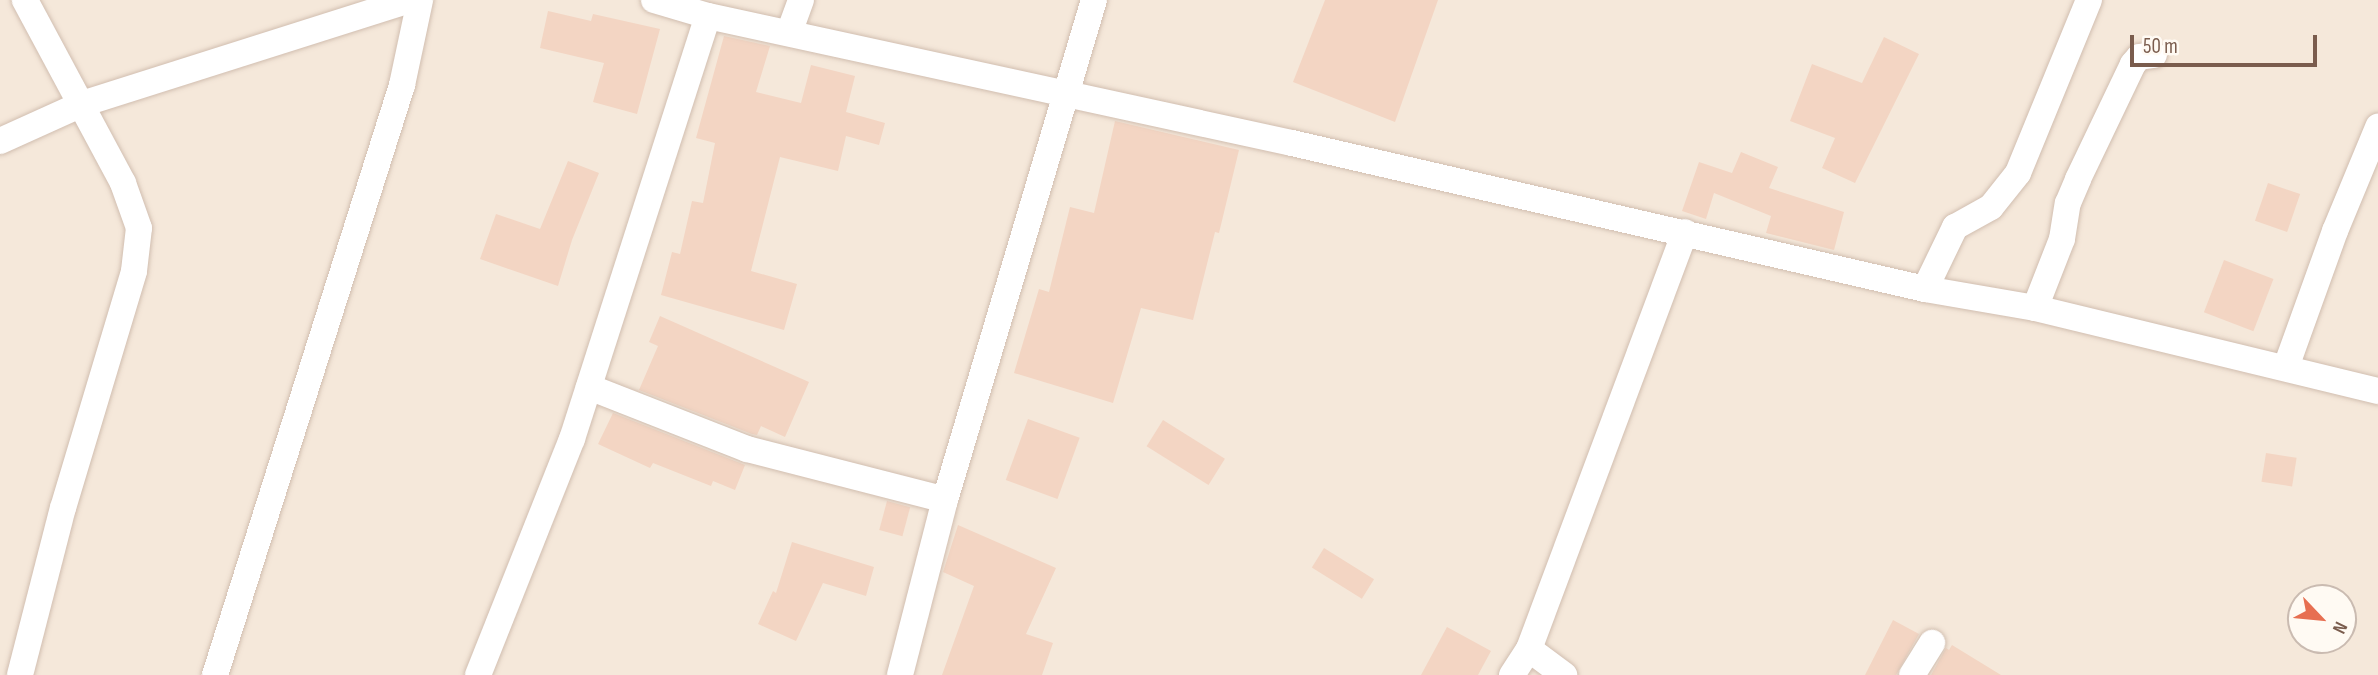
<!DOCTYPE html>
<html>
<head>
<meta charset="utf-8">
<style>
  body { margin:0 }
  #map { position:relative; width:2378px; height:675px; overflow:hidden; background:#fdf6ec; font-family:"Sofia Sans Condensed",sans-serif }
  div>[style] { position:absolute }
  .residential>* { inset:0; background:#f5e8da }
  .building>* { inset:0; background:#f3d5c3; transform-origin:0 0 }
  .roads { filter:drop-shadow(0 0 2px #d1beb0) drop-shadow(0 0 2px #d1beb0) }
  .minor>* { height:26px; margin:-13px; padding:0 13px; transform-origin:13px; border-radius:13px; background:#fff }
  span { translate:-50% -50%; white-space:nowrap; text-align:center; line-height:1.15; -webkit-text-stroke:5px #fffaf3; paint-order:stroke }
  .north { position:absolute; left:2287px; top:584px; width:70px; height:70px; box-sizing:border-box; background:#fffaf3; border:2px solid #cabbb1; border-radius:50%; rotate:116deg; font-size:19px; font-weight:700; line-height:28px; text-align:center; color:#7a5c4d }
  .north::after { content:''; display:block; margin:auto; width:24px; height:32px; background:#e76f51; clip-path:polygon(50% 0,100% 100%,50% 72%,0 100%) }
  .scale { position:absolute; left:2130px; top:35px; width:187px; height:32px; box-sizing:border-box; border:4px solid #7a5c4d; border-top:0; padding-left:9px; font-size:21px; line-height:24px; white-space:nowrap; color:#7a5c4d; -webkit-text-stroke:5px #fffaf3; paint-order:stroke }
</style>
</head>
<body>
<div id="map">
  <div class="residential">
    <div style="clip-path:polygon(evenodd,0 0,2378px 0,2378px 675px,0 675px,0 0,2301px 598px,2343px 598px,2343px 640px,2301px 640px,2301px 598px)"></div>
  </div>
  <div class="building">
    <div style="clip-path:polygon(1325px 0,1438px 0,1395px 122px,1293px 82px)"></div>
    <div style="clip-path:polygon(548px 11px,591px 21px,593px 14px,660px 29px,637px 114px,593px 102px,604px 63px,540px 48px)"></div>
    <div style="clip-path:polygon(724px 36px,770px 46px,756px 92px,801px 103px,811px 65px,855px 76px,846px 112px,885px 123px,879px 145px,846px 136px,838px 171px,780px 157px,751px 271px,797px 284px,784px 330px,661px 295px,672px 252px,680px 254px,692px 201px,703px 203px,715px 143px,696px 138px)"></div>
    <div style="clip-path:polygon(1884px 37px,1919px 54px,1855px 183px,1822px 168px,1835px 138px,1790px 121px,1812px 64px,1862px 83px)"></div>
    <div style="clip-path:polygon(1115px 121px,1239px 150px,1219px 233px,1215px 232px,1193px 320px,1141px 308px,1113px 403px,1014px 373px,1039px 289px,1049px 292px,1070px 207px,1094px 213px)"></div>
    <div style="clip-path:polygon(1741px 152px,1778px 167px,1769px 188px,1844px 212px,1834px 250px,1766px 233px,1771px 216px,1714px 193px,1706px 219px,1682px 211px,1699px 162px,1732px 173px)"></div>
    <div style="clip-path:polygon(568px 161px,599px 173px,572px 240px,558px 286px,480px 259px,496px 214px,540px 229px)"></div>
    <div style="left:2268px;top:183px;width:34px;height:40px;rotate:19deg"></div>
    <div style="left:2224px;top:260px;width:53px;height:56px;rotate:21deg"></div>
    <div style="clip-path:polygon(660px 316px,809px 382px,785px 437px,761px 426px,757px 435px,752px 434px,639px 390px,658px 346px,649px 342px)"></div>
    <div style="clip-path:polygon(613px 413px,745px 465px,735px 490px,713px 481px,711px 486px,653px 463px,650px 468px,598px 444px)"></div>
    <div style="left:1028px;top:419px;width:55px;height:65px;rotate:20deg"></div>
    <div style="left:1163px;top:420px;width:73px;height:31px;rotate:32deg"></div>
    <div style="left:2266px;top:453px;width:31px;height:29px;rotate:9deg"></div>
    <div style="left:887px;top:501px;width:24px;height:30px;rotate:15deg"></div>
    <div style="clip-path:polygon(958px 525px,1056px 568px,1026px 634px,1053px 643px,1042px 675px,942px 675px,974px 586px,943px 572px)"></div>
    <div style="clip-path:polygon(792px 542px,874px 567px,866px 596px,823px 583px,796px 641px,758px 624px,773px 591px,776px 593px)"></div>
    <div style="left:1324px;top:548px;width:59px;height:23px;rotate:32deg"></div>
    <div style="clip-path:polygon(1893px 620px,1919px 634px,1896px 675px,1865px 675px)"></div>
    <div style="clip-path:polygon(1447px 627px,1491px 651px,1478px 675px,1421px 675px)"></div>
    <div style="clip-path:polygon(1952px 645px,2001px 675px,1931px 675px,1946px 648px,1949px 650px)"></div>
  </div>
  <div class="roads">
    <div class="minor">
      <div style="left:654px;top:0;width:56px;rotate:16.5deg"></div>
      <div style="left:708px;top:16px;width:598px;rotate:12.27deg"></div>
      <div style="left:1292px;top:143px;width:650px;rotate:12.99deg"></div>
      <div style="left:1925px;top:289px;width:112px;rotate:9.8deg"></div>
      <div style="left:2035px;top:308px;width:353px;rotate:13.6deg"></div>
      <div style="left:789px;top:33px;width:35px;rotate:-70deg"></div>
      <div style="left:0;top:141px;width:90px;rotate:-24.3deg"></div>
      <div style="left:82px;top:104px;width:343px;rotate:-17.6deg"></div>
      <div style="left:1925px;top:289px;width:69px;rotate:-64.2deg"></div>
      <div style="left:1955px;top:227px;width:41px;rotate:-29.1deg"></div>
      <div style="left:1991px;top:207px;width:43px;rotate:-51.5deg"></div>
      <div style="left:2018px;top:173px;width:187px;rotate:-67.7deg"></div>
      <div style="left:2035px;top:308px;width:74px;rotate:-68.6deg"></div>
      <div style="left:2062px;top:239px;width:36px;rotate:-81deg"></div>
      <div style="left:2068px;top:203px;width:26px;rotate:-67deg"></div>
      <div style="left:2078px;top:179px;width:127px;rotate:-64.4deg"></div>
      <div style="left:2133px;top:64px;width:9px;rotate:-49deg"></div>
      <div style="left:2139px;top:57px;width:15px;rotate:-8deg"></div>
      <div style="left:2286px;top:367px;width:145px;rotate:-70.2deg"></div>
      <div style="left:2335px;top:231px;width:113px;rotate:-67.5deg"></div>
      <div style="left:589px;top:387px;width:170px;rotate:21.4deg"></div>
      <div style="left:747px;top:449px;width:204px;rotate:14.4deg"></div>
      <div style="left:1529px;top:649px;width:445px;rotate:-69.5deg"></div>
      <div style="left:20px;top:675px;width:172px;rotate:-75.6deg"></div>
      <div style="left:63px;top:508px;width:247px;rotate:-73.3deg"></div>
      <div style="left:134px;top:271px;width:43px;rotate:-83.4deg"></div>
      <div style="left:139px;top:228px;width:48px;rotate:-109.6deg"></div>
      <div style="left:123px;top:183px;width:208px;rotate:-118.2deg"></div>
      <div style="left:215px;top:675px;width:619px;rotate:-72.41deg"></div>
      <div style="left:402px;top:85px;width:87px;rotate:-78deg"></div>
      <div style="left:478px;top:675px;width:254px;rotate:-68.3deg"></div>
      <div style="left:572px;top:439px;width:444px;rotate:-72.2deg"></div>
      <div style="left:900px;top:675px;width:181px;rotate:-75.6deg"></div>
      <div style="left:945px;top:500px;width:522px;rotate:-73.41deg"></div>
      <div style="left:1512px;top:675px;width:31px;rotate:-57deg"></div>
      <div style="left:1529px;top:649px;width:44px;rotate:36.6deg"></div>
      <div style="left:1912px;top:675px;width:38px;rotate:-58deg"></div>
    </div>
  </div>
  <div class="north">N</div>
  <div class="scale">50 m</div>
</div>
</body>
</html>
